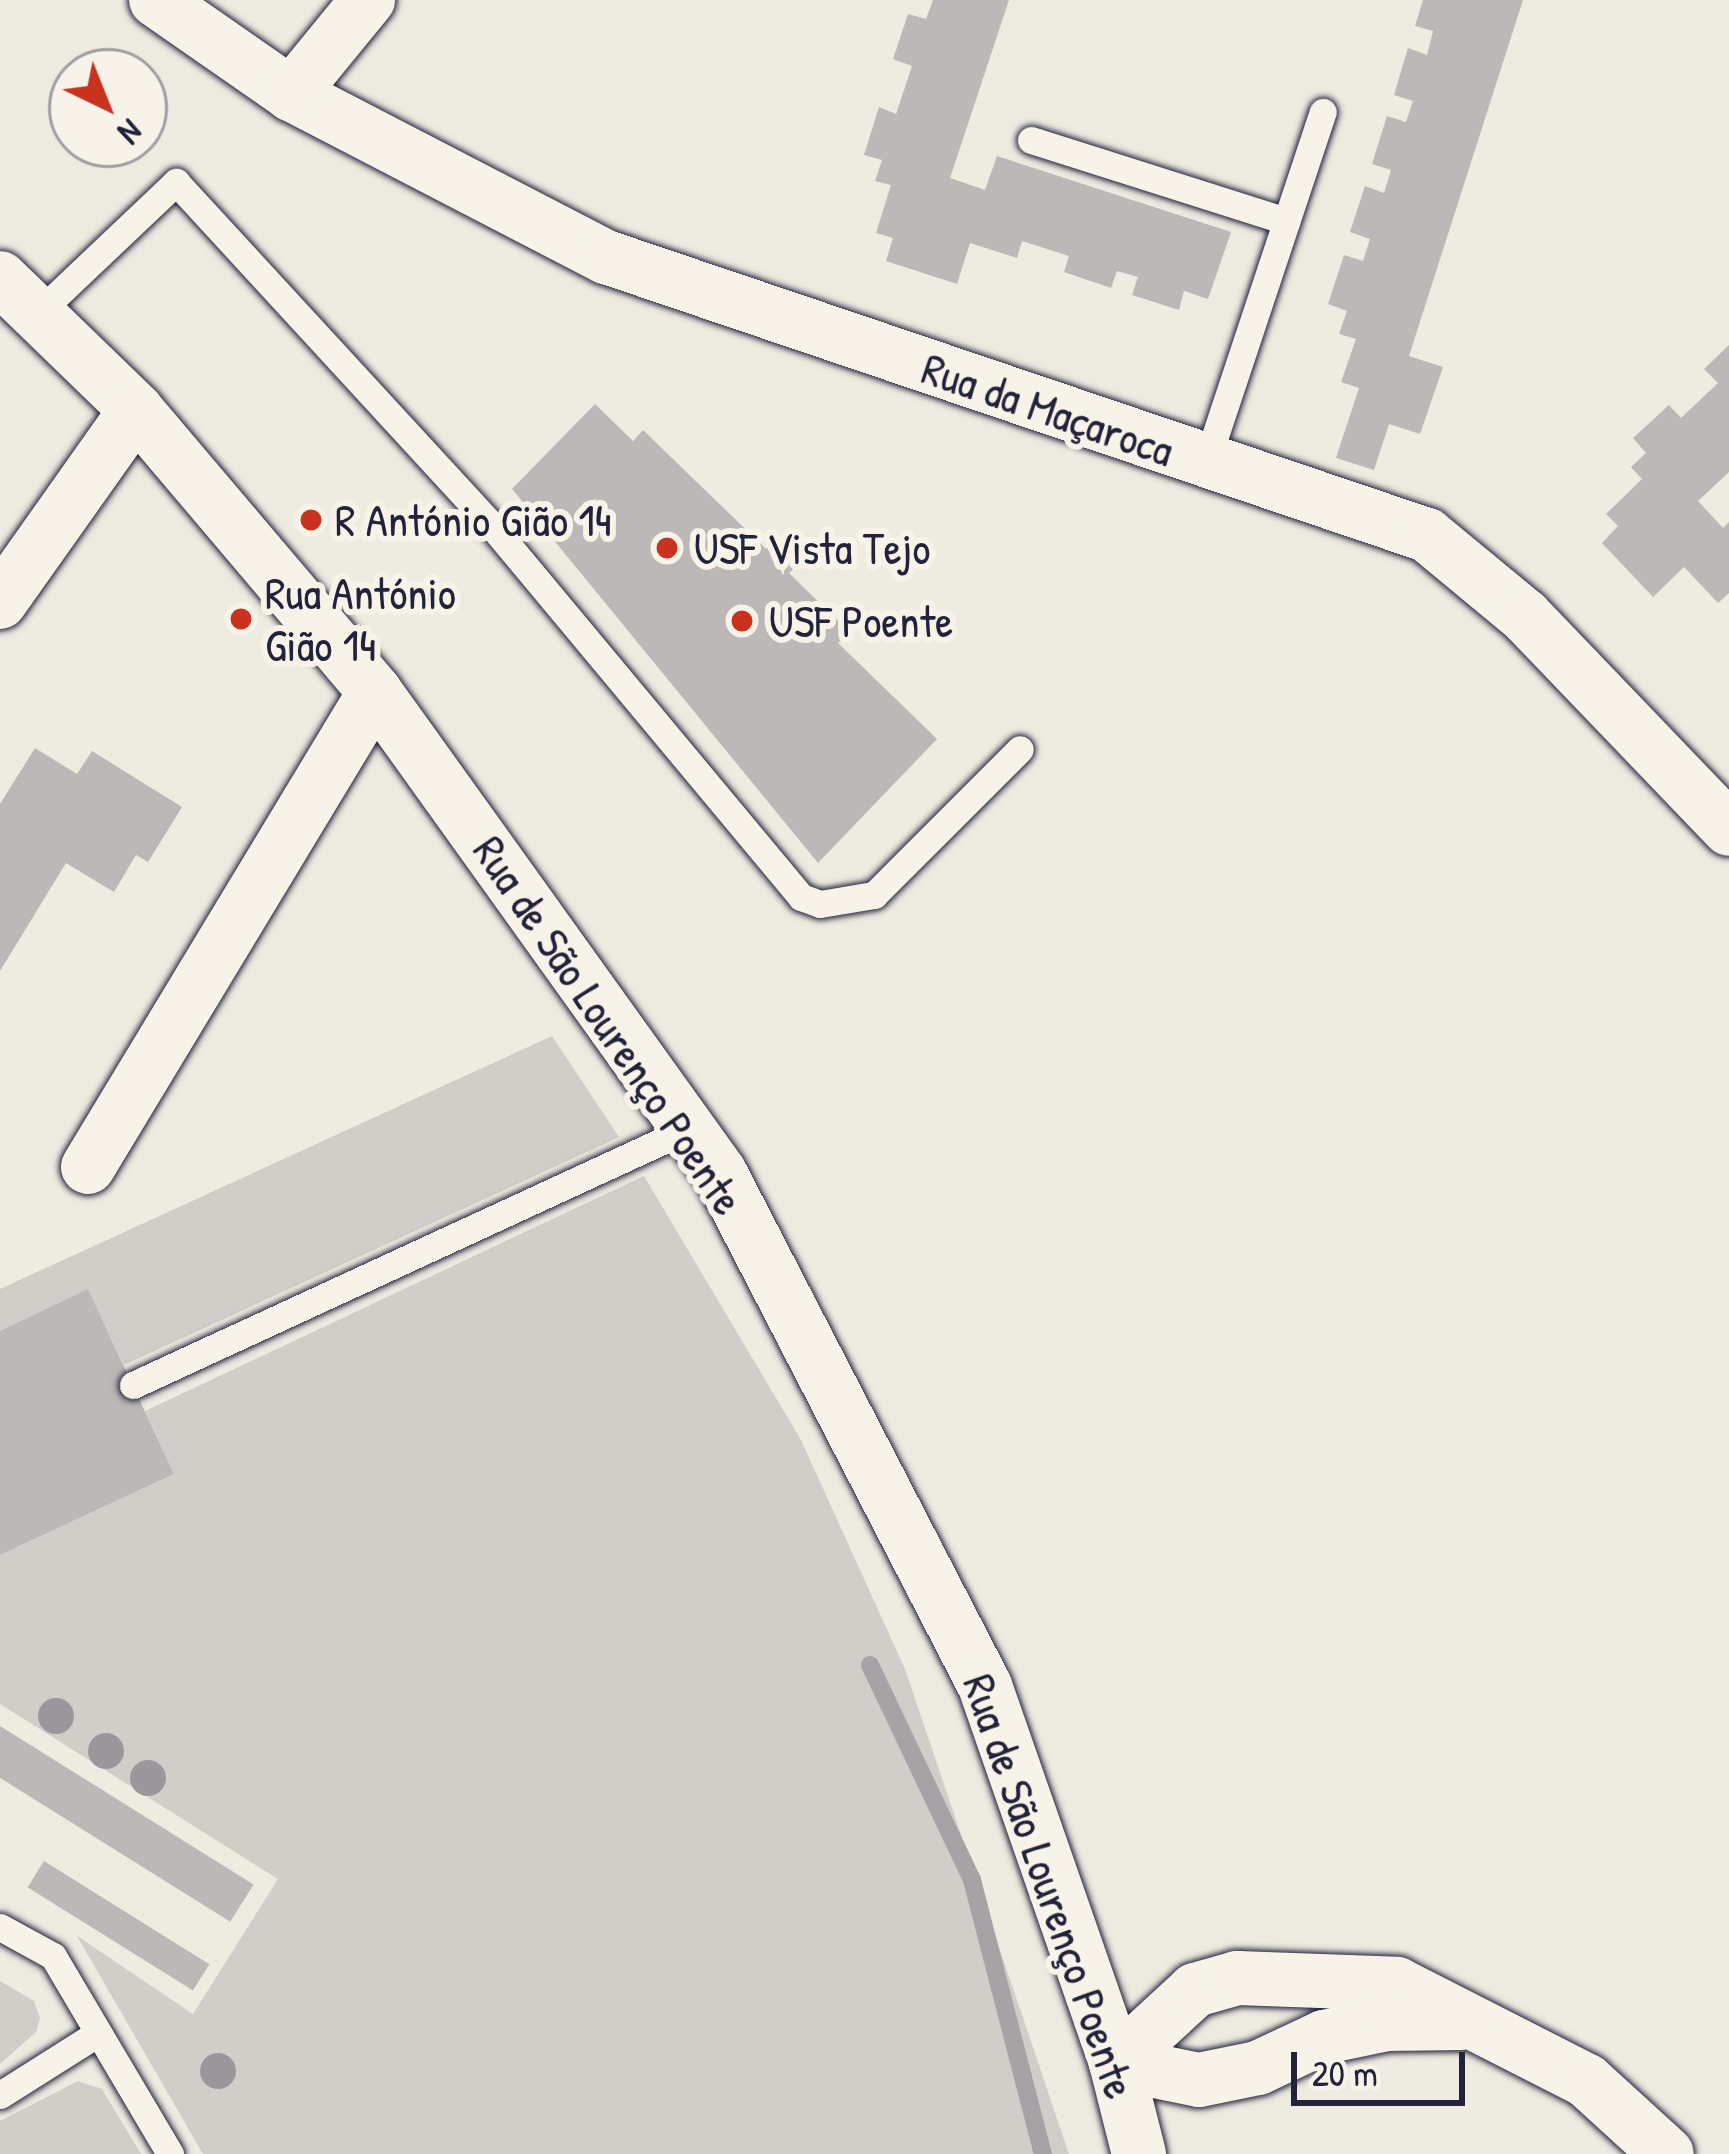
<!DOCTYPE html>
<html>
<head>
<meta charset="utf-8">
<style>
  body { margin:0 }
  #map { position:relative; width:1729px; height:2154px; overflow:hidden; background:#eeebe1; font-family:"Patrick Hand",sans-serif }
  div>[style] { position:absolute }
  .green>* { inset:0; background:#d1cdc9 }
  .stream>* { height:18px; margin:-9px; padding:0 9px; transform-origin:9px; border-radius:9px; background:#a6a3a6 }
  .building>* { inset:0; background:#bbb8b7; transform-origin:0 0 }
  .roads { filter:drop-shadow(0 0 3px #22223b) drop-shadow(0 0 3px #22223b) }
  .service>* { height:27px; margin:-13.5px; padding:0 13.5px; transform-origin:13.5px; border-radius:13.5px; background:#f7f3e8 }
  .minor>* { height:54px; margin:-27px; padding:0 27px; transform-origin:27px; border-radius:27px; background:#f7f3e8 }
  .trees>* { width:36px; height:36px; margin:-18px; border-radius:50%; background:#9b989d }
  .dots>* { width:33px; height:33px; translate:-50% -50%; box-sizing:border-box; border:6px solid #f7f3e8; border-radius:50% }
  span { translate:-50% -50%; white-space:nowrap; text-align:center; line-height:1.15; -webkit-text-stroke:12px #f7f3e8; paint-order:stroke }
  .street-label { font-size:45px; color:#22223b }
  .poi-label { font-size:45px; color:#22223b }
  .left { translate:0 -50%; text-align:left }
  .north { position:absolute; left:48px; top:48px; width:120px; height:120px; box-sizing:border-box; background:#f7f3e8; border:3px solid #a29fa3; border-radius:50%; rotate:137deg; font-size:33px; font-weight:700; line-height:48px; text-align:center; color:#22223b }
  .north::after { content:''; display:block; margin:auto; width:42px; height:54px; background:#c8321e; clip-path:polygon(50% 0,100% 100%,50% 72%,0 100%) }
  .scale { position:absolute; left:1291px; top:2052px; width:174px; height:54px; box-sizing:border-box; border:6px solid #22223b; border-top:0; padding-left:15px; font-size:36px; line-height:42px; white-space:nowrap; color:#22223b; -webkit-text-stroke:9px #f7f3e8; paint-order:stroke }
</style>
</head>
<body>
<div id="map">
  <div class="green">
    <div style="clip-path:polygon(552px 1036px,619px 1137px,124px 1365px,88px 1290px,0 1331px,0 1289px)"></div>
    <div style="clip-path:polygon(644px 1176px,801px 1440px,905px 1669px,1069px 2154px,203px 2154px,77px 1936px,193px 2014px,278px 1879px,0 1704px,0 1555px,174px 1474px,145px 1411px)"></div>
    <div style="clip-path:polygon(0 1981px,34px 2001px,40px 2018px,36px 2032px,0 2064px)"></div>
    <div style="clip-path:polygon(78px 2081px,102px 2089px,141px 2154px,0 2154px,0 2121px)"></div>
  </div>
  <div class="stream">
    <div style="left:870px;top:1665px;width:238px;rotate:64.6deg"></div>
    <div style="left:972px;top:1880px;width:283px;rotate:75.5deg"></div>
  </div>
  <div class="building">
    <div style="clip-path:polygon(933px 0,1009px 0,950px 178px,985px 190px,997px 156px,1231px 232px,1208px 299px,1184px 291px,1179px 310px,1132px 295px,1138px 277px,1117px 271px,1111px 288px,1064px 272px,1069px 256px,1022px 241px,1017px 258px,970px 243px,957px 284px,886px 261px,893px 238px,876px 233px,891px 185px,875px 181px,882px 160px,864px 155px,879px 107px,896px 114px,912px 66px,893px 59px,908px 14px,926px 19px)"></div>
    <div style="clip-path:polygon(1423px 0,1523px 0,1409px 356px,1443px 367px,1420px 434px,1389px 424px,1374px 470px,1336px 458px,1359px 388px,1341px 382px,1356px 339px,1339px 334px,1347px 311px,1328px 304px,1344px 255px,1363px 261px,1370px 239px,1350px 232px,1365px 186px,1384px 193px,1391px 170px,1372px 164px,1387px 116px,1406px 122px,1413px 101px,1394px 95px,1408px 48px,1427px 55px,1433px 31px,1415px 26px)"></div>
    <div style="clip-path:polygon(1729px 345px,1729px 472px,1698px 501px,1723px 528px,1729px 522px,1729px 593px,1718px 603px,1684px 567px,1653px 597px,1602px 543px,1618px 526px,1606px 514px,1642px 479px,1631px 467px,1646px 453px,1633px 438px,1669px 405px,1681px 418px,1718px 383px,1704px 369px)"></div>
    <div style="clip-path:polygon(595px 404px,633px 441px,643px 430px,766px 549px,775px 539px,800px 563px,789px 573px,849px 632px,838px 643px,937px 739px,818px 863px,512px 489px)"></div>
    <div style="clip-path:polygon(35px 748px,77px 774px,92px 751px,182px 807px,148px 862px,136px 855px,114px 892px,66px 863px,0 971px,0 804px)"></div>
    <div style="clip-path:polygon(88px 1289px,174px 1474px,0 1555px,0 1331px)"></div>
    <div style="left:0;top:1726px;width:299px;height:44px;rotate:32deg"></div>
    <div style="left:44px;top:1861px;width:195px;height:31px;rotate:32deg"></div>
  </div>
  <div class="roads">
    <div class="service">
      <div style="left:1031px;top:140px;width:268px;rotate:17.6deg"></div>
      <div style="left:37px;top:314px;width:192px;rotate:-43.5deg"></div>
      <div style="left:176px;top:182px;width:467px;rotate:47.4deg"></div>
      <div style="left:492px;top:526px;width:483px;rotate:50.2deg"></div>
      <div style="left:801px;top:897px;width:20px;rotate:20deg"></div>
      <div style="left:820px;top:904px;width:55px;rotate:-9.5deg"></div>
      <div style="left:874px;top:895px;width:206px;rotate:-45deg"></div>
      <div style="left:1206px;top:463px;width:370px;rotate:-71.6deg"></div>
      <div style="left:133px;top:1385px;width:611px;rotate:-24.76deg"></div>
      <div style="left:0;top:1927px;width:60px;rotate:28.7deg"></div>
      <div style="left:53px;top:1956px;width:230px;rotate:59.4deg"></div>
      <div style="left:0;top:2095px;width:116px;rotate:-32.3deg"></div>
    </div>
    <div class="minor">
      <div style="left:156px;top:0;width:165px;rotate:34.8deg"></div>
      <div style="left:291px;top:94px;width:355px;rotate:27.4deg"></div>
      <div style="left:606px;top:257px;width:867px;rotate:18.71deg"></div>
      <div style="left:1427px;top:535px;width:127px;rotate:39.6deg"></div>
      <div style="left:1525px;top:616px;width:295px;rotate:46.2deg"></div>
      <div style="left:291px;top:94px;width:122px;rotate:-50.7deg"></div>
      <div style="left:0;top:278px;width:190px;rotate:44.1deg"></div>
      <div style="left:136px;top:410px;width:370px;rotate:49.7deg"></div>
      <div style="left:375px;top:692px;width:592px;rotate:54.35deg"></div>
      <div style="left:720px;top:1173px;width:577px;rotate:62.68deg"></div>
      <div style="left:985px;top:1686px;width:399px;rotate:70.8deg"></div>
      <div style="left:1116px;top:2063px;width:94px;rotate:75.8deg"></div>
      <div style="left:0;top:602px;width:235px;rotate:-54.7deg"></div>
      <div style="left:88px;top:1167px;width:555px;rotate:-58.86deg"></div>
      <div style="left:1116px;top:2063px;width:108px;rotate:-42.7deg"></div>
      <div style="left:1195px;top:1990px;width:44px;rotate:-15.9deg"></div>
      <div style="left:1237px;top:1978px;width:160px;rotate:2.1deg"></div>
      <div style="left:1397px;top:1984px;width:213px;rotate:27deg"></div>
      <div style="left:1587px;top:2081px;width:108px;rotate:42.4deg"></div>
      <div style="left:1116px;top:2063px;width:85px;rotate:11.6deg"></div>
      <div style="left:1199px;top:2080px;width:60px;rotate:-11.5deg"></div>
      <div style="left:1258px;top:2068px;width:73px;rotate:-25.2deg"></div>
      <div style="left:1324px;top:2037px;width:64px;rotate:-11.7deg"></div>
      <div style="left:1387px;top:2024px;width:75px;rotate:-0.8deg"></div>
    </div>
  </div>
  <div class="trees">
    <div style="left:56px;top:1716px"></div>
    <div style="left:106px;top:1751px"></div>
    <div style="left:148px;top:1778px"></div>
    <div style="left:218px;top:2071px"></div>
  </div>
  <div class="dots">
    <div style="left:311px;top:520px;background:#c8321e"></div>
    <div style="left:667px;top:548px;background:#c8321e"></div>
    <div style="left:241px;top:619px;background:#c8321e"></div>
    <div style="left:742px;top:621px;background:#c8321e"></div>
  </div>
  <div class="street-label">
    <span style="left:1048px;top:409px;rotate:19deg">Rua da Maçaroca</span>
    <span style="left:609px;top:1025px;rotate:56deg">Rua de São Lourenço Poente</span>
    <span style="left:1050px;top:1886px;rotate:71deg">Rua de São Lourenço Poente</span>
  </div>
  <div class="poi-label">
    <span class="left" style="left:335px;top:520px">R António Gião 14</span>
    <span class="left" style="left:694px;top:548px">USF Vista Tejo</span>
    <span class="left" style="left:265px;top:619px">Rua António<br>Gião 14</span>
    <span class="left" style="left:769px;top:621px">USF Poente</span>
  </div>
  <div class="north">N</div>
  <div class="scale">20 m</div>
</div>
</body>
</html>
